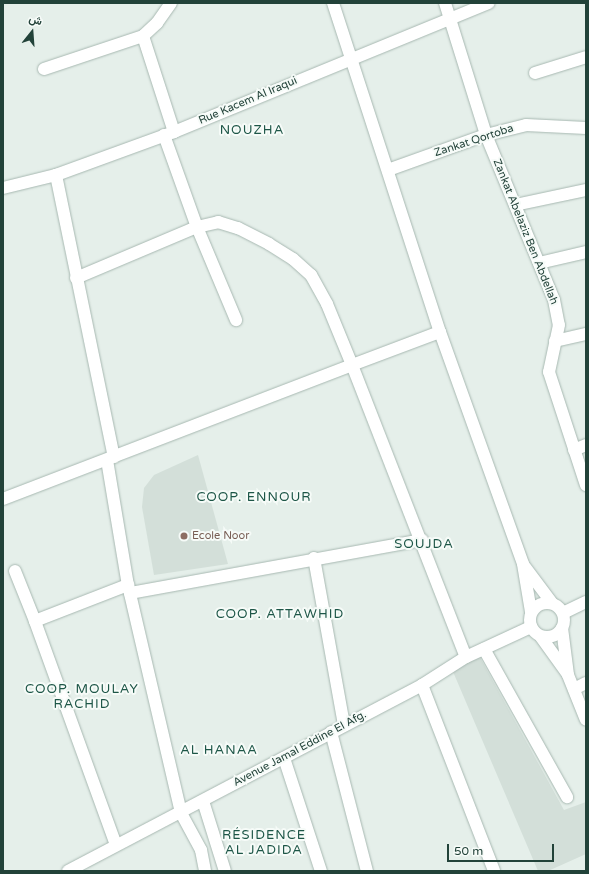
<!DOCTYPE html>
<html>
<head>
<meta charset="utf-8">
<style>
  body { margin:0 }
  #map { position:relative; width:589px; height:874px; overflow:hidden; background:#e5efea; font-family:"Varela Round",Vazirmatn,sans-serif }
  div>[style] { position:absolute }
  .built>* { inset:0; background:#d3dfd9 }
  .roads { filter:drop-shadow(0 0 1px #a7b8b1) drop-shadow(0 0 1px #a7b8b1) }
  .minor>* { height:12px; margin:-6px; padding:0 6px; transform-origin:6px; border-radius:6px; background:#fff }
  .minor>.ring { margin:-6px; padding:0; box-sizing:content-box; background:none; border:12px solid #fff; border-radius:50% }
  .dots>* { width:11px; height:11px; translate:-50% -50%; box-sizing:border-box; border:2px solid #f6fbf8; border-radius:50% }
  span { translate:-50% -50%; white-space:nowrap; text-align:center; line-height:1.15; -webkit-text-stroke:4px #f6fbf8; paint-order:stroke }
  .street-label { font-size:11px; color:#224239 }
  .education-label { font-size:11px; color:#785e54 }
  .left { translate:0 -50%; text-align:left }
  .quarter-label { font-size:13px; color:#1d5647; letter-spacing:1px }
  .frame { position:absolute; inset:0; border:4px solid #224239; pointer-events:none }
  .north { position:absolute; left:12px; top:12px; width:40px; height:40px; -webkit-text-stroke:3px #f6fbf8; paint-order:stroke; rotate:17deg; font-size:11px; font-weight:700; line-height:16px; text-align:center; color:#224239 }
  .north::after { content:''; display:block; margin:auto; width:14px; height:18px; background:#224239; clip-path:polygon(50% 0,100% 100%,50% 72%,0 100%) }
  .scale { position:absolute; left:447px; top:844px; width:107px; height:18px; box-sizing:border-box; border:2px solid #224239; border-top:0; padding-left:5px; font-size:12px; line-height:14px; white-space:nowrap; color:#224239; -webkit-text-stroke:3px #f6fbf8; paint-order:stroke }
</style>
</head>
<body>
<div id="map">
  <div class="built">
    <div style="clip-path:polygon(198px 455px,228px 564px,154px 575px,142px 507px,144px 488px,154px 475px)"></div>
    <div style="clip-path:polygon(477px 652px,564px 810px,586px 802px,586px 854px,548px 871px,538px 871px,451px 667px)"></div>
  </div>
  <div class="roads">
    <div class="minor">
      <div style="left:171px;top:3px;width:24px;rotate:125deg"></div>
      <div style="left:157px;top:23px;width:19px;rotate:137deg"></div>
      <div style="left:143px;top:36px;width:101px;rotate:72.1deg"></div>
      <div style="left:333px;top:3px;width:346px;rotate:72deg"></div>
      <div style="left:440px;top:332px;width:246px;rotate:70.3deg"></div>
      <div style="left:523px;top:564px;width:49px;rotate:80.5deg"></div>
      <div style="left:445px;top:3px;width:138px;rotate:72.7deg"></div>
      <div style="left:486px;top:135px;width:178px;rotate:67.6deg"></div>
      <div style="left:554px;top:300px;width:25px;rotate:79deg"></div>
      <div style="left:559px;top:325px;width:48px;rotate:102deg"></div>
      <div style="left:549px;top:372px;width:119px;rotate:71.9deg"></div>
      <div style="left:44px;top:69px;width:104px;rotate:-18.4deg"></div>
      <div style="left:535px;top:73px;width:53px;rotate:-17.4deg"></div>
      <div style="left:164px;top:135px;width:98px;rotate:70.3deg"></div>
      <div style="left:197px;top:227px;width:101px;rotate:67.2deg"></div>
      <div style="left:388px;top:170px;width:104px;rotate:-19.7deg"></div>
      <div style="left:486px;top:135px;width:41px;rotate:-14deg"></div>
      <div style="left:526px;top:125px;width:60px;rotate:2.9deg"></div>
      <div style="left:56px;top:175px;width:288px;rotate:78.4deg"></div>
      <div style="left:3px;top:188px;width:55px;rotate:-13.8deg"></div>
      <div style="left:56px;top:175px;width:126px;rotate:-20deg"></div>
      <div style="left:174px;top:132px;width:340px;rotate:-22.3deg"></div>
      <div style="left:515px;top:205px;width:73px;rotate:-11.9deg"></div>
      <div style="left:539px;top:263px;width:48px;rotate:-13.2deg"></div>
      <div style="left:76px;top:278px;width:131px;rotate:-22.9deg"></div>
      <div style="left:197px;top:227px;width:22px;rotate:-13deg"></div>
      <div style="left:218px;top:222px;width:21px;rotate:17deg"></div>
      <div style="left:238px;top:228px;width:35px;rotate:27deg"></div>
      <div style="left:269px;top:244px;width:28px;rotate:32deg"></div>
      <div style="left:293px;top:259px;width:24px;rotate:42deg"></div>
      <div style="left:311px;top:275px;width:33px;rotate:61deg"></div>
      <div style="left:327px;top:304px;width:66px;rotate:67.7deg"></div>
      <div style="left:352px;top:365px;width:94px;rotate:-20.6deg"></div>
      <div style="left:555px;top:341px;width:32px;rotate:-13deg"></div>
      <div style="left:574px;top:450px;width:13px;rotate:-23deg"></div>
      <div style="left:107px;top:460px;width:127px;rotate:80.5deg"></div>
      <div style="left:128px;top:585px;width:234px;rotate:76.9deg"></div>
      <div style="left:181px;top:813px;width:42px;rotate:61.6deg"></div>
      <div style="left:201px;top:850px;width:21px;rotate:79deg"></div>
      <div style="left:3px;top:499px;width:374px;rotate:-21deg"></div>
      <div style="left:352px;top:365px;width:313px;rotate:68.7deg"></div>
      <div style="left:314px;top:558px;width:170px;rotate:79.8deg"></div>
      <div style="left:525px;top:567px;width:45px;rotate:53.1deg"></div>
      <div style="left:15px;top:571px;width:54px;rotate:68.2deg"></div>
      <div style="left:130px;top:593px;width:297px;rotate:-10.3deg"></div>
      <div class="ring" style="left:530px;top:603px;width:22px;height:22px"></div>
      <div style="left:563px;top:613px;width:25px;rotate:-26deg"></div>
      <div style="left:562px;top:628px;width:47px;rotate:82.7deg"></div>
      <div style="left:568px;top:675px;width:48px;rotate:68.2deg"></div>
      <div style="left:541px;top:637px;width:44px;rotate:54.2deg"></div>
      <div style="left:484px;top:649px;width:170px;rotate:60.7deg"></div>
      <div style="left:422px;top:685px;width:199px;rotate:68.8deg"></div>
      <div style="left:574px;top:689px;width:13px;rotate:-27deg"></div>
      <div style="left:331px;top:732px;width:144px;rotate:75.5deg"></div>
      <div style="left:284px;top:758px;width:119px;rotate:71.9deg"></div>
      <div style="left:203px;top:801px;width:73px;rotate:72.6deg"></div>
      <div style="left:116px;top:845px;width:238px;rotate:-109.9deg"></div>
      <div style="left:35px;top:621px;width:100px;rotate:-21.2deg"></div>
      <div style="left:68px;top:871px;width:400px;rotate:-27.7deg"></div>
      <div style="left:422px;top:685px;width:52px;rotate:-32.5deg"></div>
      <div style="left:466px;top:657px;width:72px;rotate:-24.8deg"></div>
    </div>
  </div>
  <div class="dots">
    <div style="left:184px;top:536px;background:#8d6e63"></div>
  </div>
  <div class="street-label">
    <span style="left:248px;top:101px;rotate:-23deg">Rue Kacem Al Iraqui</span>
    <span style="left:474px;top:141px;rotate:-18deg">Zankat Qortoba</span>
    <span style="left:525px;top:232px;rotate:68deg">Zankat Abelaziz Ben Abdellah</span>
    <span style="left:300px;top:749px;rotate:-28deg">Avenue Jamal Eddine El Afg.</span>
  </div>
  <div class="education-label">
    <span class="left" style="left:192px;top:536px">Ecole Noor</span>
  </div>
  <div class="quarter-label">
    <span style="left:252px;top:130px">NOUZHA</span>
    <span style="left:254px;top:497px">COOP. ENNOUR</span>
    <span style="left:424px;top:544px">SOUJDA</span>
    <span style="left:280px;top:614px">COOP. ATTAWHID</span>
    <span style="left:82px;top:697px">COOP. MOULAY<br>RACHID</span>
    <span style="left:219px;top:750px">AL HANAA</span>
    <span style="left:264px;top:843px">RÉSIDENCE<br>AL JADIDA</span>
  </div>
  <div class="frame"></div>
  <div class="north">ش</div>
  <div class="scale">50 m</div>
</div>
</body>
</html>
